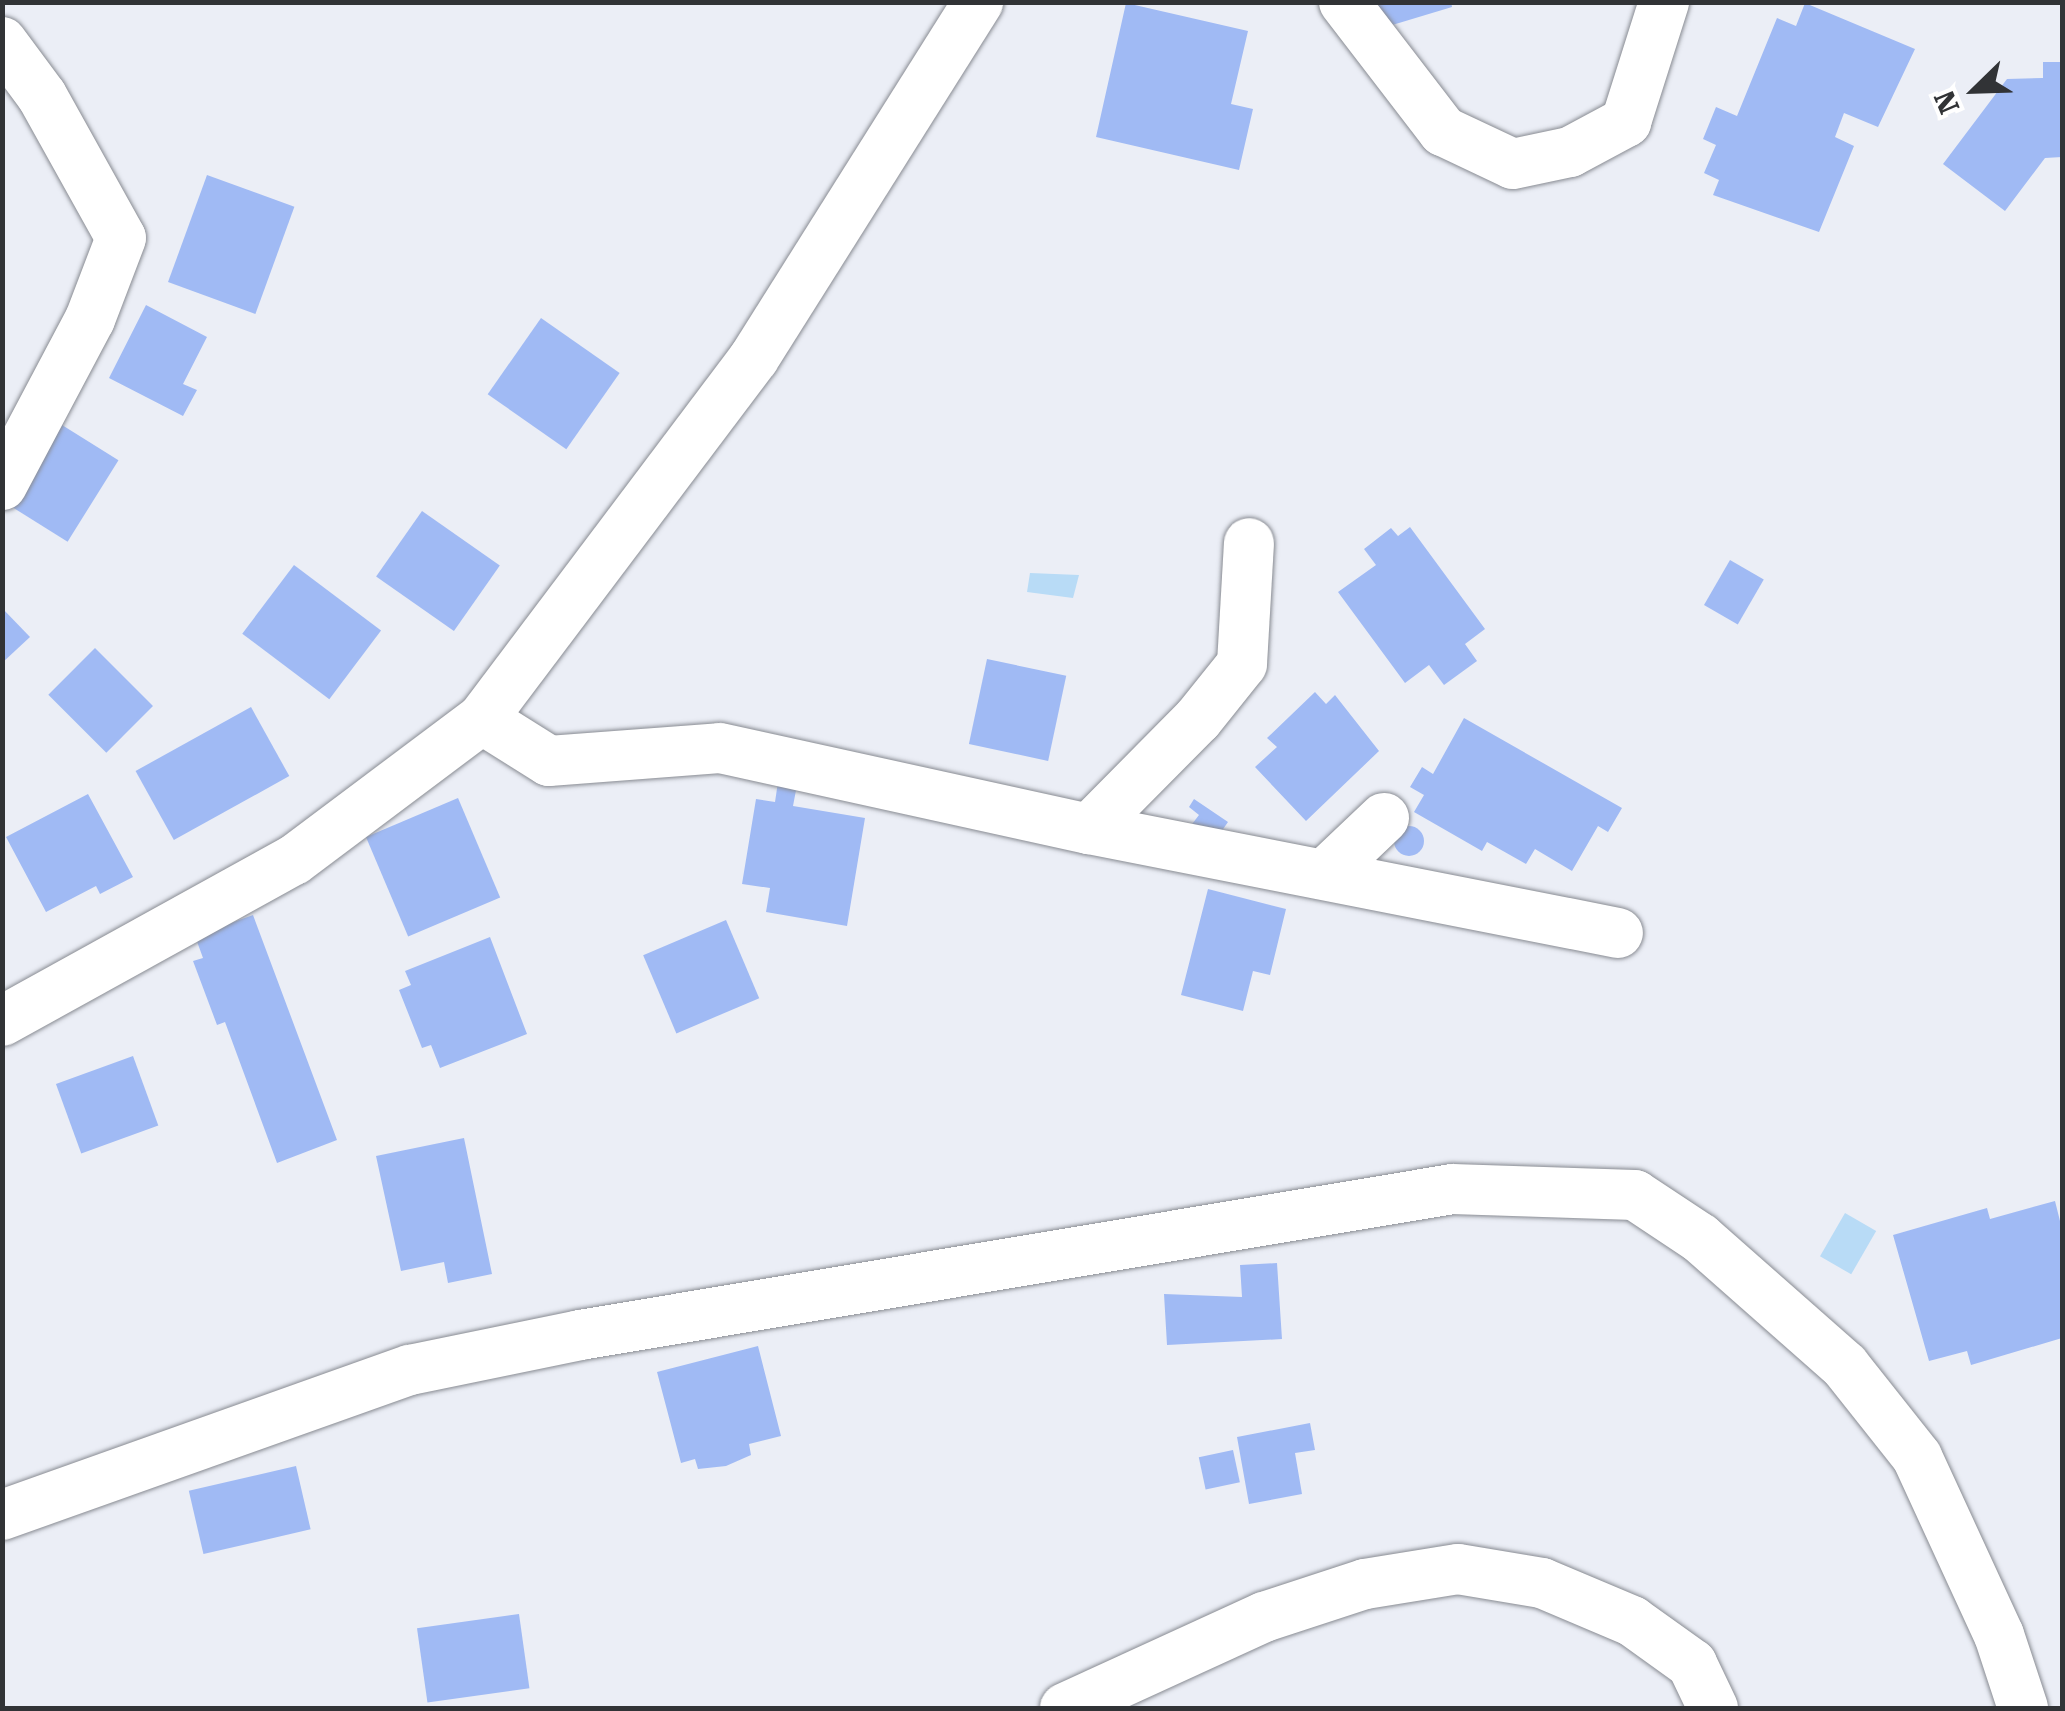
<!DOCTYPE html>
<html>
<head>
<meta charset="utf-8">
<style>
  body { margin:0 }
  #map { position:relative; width:2065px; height:1711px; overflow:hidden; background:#ebeef6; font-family:"Roboto Serif",serif }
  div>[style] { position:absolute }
  .water>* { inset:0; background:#b8dbf6; transform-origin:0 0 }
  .building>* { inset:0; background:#a0baf4; transform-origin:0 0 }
  .round { border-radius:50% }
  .roads { filter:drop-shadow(0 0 2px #888b92) drop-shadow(0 0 2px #888b92) }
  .minor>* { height:50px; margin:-25px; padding:0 25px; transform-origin:25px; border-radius:25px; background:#fff }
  span { translate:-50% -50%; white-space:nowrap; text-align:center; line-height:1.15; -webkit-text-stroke:10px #fff; paint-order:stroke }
  .frame { position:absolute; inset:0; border:5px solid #313336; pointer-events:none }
  .north { position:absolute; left:1925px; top:40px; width:100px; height:100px; -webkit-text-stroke:8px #fff; paint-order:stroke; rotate:247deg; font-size:28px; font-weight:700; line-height:40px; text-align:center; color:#313336 }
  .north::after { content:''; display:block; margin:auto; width:35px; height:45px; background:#313336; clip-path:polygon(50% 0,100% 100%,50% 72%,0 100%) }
</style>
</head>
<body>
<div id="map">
  <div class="water">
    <div style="clip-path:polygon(1030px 573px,1079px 575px,1073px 598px,1027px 592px)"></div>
    <div style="left:1845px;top:1213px;width:36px;height:50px;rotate:30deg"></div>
  </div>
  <div class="building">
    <div style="clip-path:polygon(1370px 2px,1451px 2px,1452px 7px,1379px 29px)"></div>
    <div style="clip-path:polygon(1126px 3px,1248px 31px,1231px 104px,1253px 109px,1239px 170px,1096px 137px)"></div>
    <div style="clip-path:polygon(1805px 3px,1915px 49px,1878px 127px,1844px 113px,1835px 137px,1854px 146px,1819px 232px,1713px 195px,1719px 180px,1704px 173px,1716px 145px,1703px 139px,1716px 107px,1737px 116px,1777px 18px,1796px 26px)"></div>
    <div style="clip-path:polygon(2043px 62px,2062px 62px,2062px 157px,2045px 158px,2005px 211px,1943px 164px,2007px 79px,2043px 78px)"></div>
    <div style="left:207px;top:175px;width:93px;height:114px;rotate:20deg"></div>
    <div style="clip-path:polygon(146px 305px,207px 337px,183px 384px,197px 390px,183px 416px,109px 378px)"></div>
    <div style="left:541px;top:318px;width:96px;height:93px;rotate:35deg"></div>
    <div style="left:54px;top:420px;width:76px;height:96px;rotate:32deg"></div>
    <div style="left:422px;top:511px;width:95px;height:80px;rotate:35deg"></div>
    <div style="clip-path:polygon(1410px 527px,1485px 629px,1465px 644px,1477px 661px,1444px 685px,1429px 665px,1405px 683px,1338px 592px,1376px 565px,1364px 549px,1391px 528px,1398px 536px)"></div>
    <div style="left:1730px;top:560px;width:39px;height:52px;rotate:30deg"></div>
    <div style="left:294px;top:565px;width:109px;height:86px;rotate:37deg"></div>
    <div style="clip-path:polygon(2px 608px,30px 637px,2px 663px)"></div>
    <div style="left:95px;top:648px;width:82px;height:66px;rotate:45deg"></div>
    <div style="left:987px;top:659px;width:81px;height:87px;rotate:12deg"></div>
    <div style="clip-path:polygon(1315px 692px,1326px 704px,1335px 695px,1379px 751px,1306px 821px,1255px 767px,1277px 747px,1267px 738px)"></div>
    <div style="left:251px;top:707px;width:79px;height:132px;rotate:61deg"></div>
    <div style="clip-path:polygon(1464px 718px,1622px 808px,1608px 832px,1598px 826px,1572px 871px,1535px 849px,1526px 864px,1487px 842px,1482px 851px,1414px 812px,1424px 795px,1410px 787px,1422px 767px,1433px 774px)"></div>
    <div style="clip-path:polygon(778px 782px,797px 785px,793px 806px,865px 818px,847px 926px,766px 912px,770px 888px,742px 884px,756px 799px,775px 802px)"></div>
    <div style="clip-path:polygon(88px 794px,133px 877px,100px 894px,96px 886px,46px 912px,6px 837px)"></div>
    <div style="left:458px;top:798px;width:108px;height:100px;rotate:67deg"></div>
    <div style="clip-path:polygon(1194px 799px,1228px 822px,1212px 845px,1189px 828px,1199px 815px,1189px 807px)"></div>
    <div class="round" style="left:1394px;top:826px;width:30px;height:30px"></div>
    <div style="clip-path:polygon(1208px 889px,1286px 909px,1270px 975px,1253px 971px,1243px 1011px,1181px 995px)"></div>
    <div style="clip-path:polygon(253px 915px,337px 1140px,277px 1163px,225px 1022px,217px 1025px,193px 961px,203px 958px,195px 936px)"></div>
    <div style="left:726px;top:920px;width:85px;height:90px;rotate:67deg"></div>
    <div style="clip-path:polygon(490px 937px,527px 1034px,440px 1068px,431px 1045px,422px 1048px,399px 990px,411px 985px,405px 971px)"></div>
    <div style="left:133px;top:1056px;width:74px;height:82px;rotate:70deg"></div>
    <div style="clip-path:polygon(464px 1138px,492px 1274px,448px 1283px,444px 1262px,401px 1271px,376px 1156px)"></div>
    <div style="clip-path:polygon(2055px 1201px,2062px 1229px,2062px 1338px,1971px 1365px,1967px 1351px,1929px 1361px,1893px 1235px,1987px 1208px,1990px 1219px)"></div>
    <div style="clip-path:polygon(1277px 1263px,1282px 1339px,1167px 1345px,1164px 1294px,1242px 1297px,1240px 1265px)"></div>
    <div style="clip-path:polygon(758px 1346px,781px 1436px,749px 1444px,751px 1455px,726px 1466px,698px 1469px,695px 1459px,681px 1463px,657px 1372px)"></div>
    <div style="clip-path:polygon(1310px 1423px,1315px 1450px,1295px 1453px,1302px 1494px,1249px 1504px,1237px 1437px)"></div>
    <div style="left:1233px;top:1450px;width:33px;height:35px;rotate:78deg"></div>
    <div style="left:296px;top:1466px;width:65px;height:110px;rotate:77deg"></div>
    <div style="left:519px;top:1614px;width:75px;height:103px;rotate:82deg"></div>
  </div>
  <div class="roads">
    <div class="minor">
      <div style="left:1344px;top:2px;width:163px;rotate:52.5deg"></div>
      <div style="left:1443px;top:131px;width:77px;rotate:25.2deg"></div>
      <div style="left:1513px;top:164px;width:58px;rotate:-11.9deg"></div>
      <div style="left:1570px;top:152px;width:64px;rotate:-28.2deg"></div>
      <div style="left:1626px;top:122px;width:126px;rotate:-72.4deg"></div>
      <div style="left:2px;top:42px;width:67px;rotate:53.5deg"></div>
      <div style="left:42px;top:96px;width:162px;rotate:60.9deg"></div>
      <div style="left:121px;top:238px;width:87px;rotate:110.9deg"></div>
      <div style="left:90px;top:319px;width:188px;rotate:117.9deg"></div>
      <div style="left:482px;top:719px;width:79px;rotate:32.1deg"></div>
      <div style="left:549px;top:761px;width:171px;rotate:-4.3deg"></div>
      <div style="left:720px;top:748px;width:378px;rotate:12.4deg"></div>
      <div style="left:1089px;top:829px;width:539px;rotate:11.12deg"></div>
      <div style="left:1089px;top:829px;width:155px;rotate:-45.3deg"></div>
      <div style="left:1198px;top:719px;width:70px;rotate:-51.3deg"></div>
      <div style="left:1242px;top:664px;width:121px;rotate:-86.7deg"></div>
      <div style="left:1326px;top:873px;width:80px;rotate:-43.5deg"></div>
      <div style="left:2px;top:1021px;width:333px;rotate:-28.9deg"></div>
      <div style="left:294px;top:860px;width:235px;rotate:-36.9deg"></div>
      <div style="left:482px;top:719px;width:452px;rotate:-53deg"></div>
      <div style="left:754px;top:358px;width:421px;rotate:-57.8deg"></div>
      <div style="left:2px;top:1515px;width:433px;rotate:-19.6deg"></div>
      <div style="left:410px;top:1370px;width:174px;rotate:-11.6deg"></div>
      <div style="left:580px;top:1335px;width:884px;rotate:-9.5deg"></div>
      <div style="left:1452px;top:1189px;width:183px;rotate:1.9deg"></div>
      <div style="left:1635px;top:1195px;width:78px;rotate:33.5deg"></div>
      <div style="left:1700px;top:1238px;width:193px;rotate:41.4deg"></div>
      <div style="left:1845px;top:1366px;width:116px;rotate:51.6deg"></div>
      <div style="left:1917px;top:1457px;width:196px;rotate:65.3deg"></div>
      <div style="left:1999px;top:1635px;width:77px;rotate:71.8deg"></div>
      <div style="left:1065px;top:1708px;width:219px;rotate:-24.6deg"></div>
      <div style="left:1264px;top:1617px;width:106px;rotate:-18.1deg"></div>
      <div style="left:1365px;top:1584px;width:94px;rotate:-9.2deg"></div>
      <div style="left:1458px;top:1569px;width:85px;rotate:9.5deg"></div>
      <div style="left:1542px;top:1583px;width:98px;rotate:22.9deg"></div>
      <div style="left:1632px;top:1621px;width:74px;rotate:35.6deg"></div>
      <div style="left:1692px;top:1664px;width:49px;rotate:64.5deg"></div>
    </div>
  </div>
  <div class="frame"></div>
  <div class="north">N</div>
</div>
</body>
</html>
